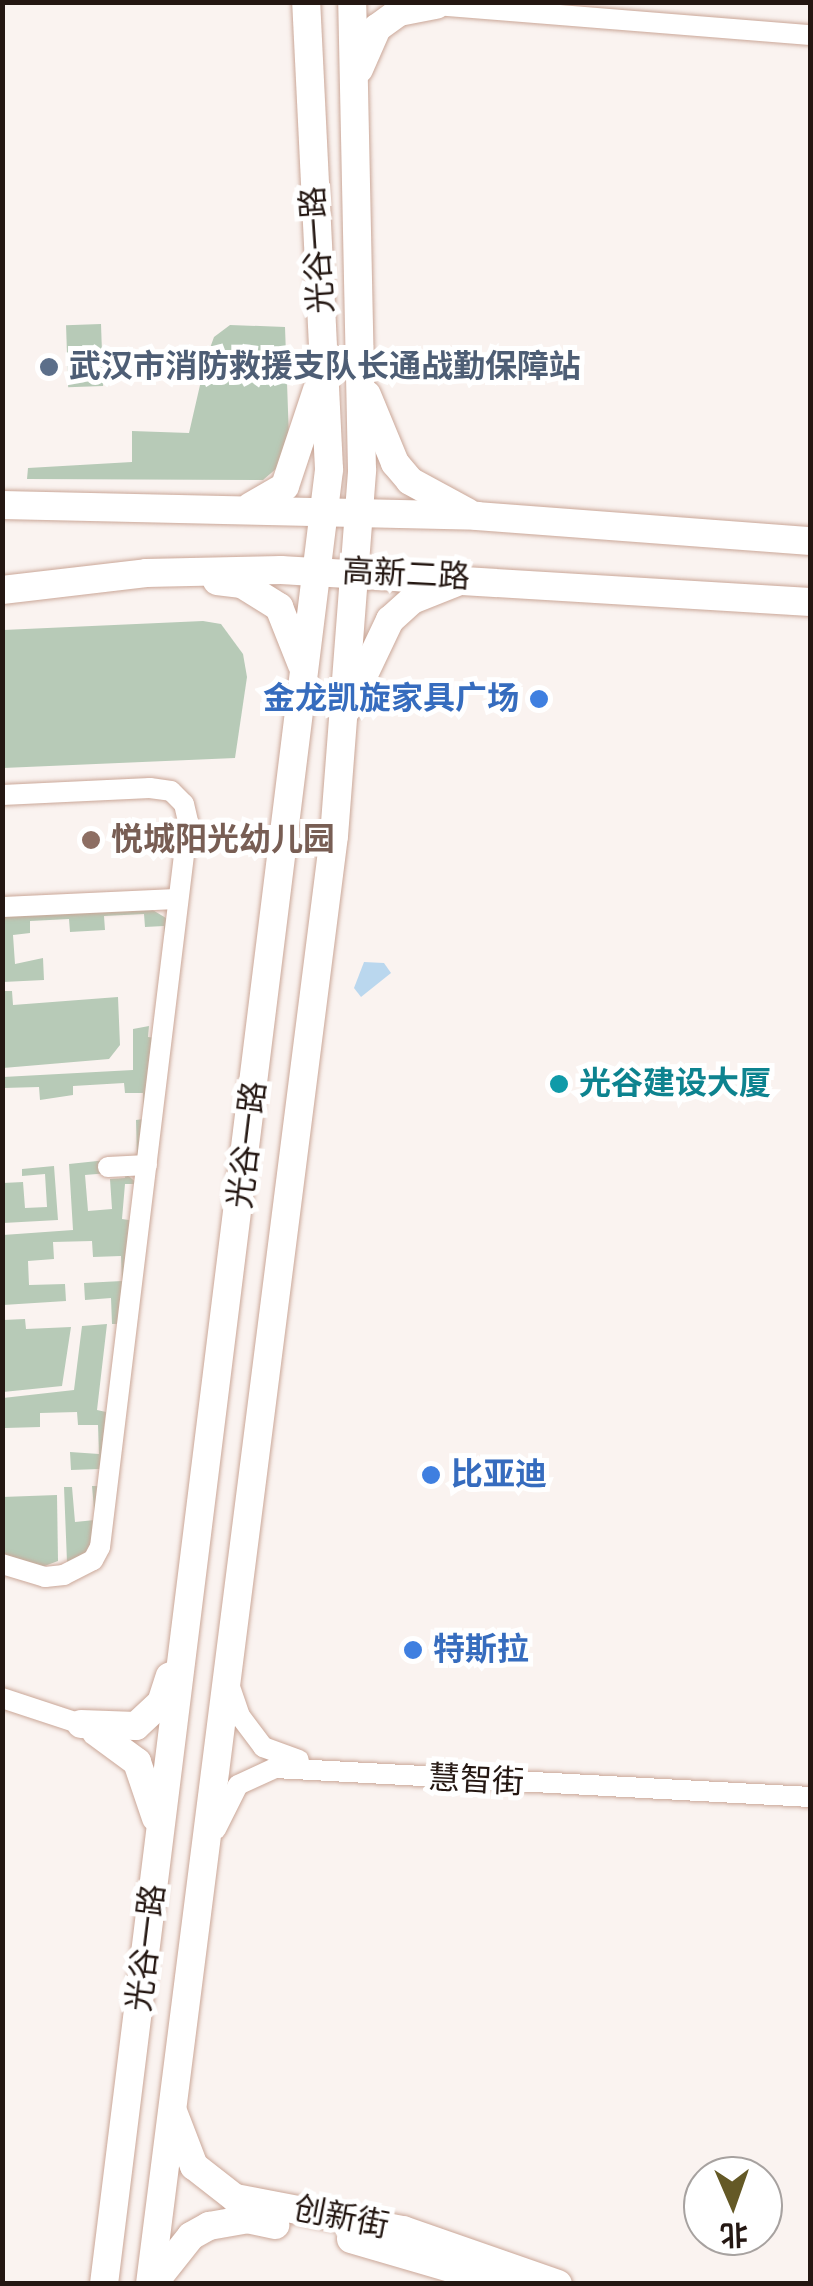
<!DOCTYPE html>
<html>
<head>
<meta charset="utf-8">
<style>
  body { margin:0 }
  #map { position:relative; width:813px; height:2286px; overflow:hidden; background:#faf3f0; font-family:"Nunito Sans","Noto Sans SC",sans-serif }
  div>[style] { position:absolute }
  .green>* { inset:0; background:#b7cab7; transform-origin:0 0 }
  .water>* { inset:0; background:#bad7ee }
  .roads { filter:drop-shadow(0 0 2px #caa798) drop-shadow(0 0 2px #caa798) }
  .minor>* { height:20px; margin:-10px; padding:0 10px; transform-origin:10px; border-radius:10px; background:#fff }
  .major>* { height:28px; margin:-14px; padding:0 14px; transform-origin:14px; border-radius:14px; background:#fff }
  .dots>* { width:28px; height:28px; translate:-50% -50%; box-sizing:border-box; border:5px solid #fff; border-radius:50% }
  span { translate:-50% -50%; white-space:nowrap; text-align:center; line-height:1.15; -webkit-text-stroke:10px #fff; paint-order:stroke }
  .street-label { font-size:32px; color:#241712 }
  .service-label { font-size:32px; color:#4e5e75; font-weight:700 }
  .left { translate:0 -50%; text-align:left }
  .shop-label { font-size:32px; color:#366cbe; font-weight:700 }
  .right { translate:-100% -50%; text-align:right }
  .education-label { font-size:32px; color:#785e54; font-weight:700 }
  .culture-label { font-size:32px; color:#0d838f; font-weight:700 }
  .frame { position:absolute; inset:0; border:5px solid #241712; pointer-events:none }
  .north { position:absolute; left:683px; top:2156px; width:100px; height:100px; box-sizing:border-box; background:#fff; border:2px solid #a7a2a0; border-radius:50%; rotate:178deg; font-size:28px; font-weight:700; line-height:40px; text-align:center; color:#241712 }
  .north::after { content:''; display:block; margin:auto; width:35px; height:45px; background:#645926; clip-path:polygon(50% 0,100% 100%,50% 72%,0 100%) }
</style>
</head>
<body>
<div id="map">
  <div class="green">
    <div style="left:101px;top:324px;width:62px;height:35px;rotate:88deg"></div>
    <div style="clip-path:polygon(230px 325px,285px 327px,289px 438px,277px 468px,263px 480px,27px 479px,28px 468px,132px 462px,132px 431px,189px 433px,206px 359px,214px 337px)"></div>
    <div style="clip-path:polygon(203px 621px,221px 624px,243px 654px,247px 677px,235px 758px,3px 768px,3px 630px)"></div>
    <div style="clip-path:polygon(146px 906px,166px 918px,165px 956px,164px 926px,145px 927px,144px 914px,104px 916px,105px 930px,70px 932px,69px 919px,30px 921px,30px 933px,13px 935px,15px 964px,43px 958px,44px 980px,3px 982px,3px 916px)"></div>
    <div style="clip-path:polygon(3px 991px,12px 991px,13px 1005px,118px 997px,120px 1045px,109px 1059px,3px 1068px)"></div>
    <div style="clip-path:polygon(149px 1026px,148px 1037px,156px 1038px,143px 1155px,137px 1156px,136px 1120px,144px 1119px,143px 1093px,125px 1093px,124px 1083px,73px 1086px,73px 1095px,40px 1100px,39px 1087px,3px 1088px,3px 1077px,133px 1070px,133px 1029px)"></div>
    <div style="clip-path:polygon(107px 1160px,109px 1173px,85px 1175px,88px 1211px,112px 1209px,110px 1179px,125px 1178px,125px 1173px,138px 1184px,125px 1184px,122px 1219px,135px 1221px,123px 1324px,112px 1324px,111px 1298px,85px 1300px,84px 1283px,122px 1281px,121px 1256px,93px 1257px,92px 1241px,53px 1242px,54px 1259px,28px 1261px,29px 1285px,65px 1284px,66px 1301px,3px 1305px,3px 1235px,73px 1230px,69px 1164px)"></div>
    <div style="clip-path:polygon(54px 1166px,58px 1220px,3px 1223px,3px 1183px,23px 1182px,25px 1208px,47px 1207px,45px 1174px,22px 1176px,22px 1169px)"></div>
    <div style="clip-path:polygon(25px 1319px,26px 1329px,71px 1327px,62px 1386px,3px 1392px,3px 1320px)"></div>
    <div style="clip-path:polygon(107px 1324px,97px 1410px,106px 1412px,100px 1469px,71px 1470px,70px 1452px,99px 1454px,98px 1425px,78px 1425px,77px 1412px,40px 1413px,40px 1427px,5px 1428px,3px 1398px,74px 1390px,82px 1326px)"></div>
    <div style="clip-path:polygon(92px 1486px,101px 1486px,90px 1557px,67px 1562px,64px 1487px,72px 1487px,75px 1522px,95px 1520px)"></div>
    <div style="clip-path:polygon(57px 1495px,58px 1561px,42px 1567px,3px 1554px,2px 1497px)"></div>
  </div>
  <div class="water">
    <div style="clip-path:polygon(364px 962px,384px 963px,391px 973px,361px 997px,354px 988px)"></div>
  </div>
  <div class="roads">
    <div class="minor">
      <div style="left:436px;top:5px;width:375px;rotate:4.6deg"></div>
      <div style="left:2px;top:795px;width:148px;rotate:-2.7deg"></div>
      <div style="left:150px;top:788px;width:21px;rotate:8deg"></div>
      <div style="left:171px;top:791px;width:18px;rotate:45deg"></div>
      <div style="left:184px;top:804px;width:18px;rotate:77deg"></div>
      <div style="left:188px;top:822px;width:730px;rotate:96.92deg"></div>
      <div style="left:100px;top:1547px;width:15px;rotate:118deg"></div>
      <div style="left:93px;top:1560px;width:33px;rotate:153deg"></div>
      <div style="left:64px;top:1575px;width:19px;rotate:174deg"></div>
      <div style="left:45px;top:1577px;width:45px;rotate:-163.2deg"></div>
      <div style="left:2px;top:907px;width:175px;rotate:-2.6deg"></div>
      <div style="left:108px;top:1167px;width:39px;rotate:-3deg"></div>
      <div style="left:229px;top:1684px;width:34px;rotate:71deg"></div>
      <div style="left:240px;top:1716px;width:39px;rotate:53deg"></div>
      <div style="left:263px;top:1747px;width:38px;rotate:20deg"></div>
      <div style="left:2px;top:1698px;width:83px;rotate:18.2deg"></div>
      <div style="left:216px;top:1829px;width:49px;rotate:-63.4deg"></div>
      <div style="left:238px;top:1785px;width:41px;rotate:-24.7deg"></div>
      <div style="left:275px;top:1768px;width:536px;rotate:3.1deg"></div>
    </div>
    <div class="major">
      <div style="left:359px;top:69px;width:45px;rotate:-66.3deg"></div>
      <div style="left:377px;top:28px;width:27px;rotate:-36deg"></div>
      <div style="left:399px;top:12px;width:38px;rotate:-11deg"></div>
      <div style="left:367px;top:395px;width:74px;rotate:67.6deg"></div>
      <div style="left:395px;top:463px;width:23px;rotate:50deg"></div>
      <div style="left:410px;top:481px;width:65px;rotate:28.5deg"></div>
      <div style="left:2px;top:505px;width:475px;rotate:1.3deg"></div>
      <div style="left:477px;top:516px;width:334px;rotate:4.3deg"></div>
      <div style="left:251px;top:506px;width:39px;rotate:-30deg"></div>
      <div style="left:285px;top:486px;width:101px;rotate:-71.6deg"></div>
      <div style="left:217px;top:581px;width:25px;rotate:7deg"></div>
      <div style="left:242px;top:584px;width:44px;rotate:31.9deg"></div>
      <div style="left:279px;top:607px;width:62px;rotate:68.4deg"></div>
      <div style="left:2px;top:590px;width:145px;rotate:-6.7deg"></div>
      <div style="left:146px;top:573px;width:135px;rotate:-1.3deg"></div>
      <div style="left:281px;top:570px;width:530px;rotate:3.46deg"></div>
      <div style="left:348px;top:708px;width:98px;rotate:-64.5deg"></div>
      <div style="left:390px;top:620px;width:30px;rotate:-42deg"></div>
      <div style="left:412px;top:600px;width:48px;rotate:-21.8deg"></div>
      <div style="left:81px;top:1724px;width:55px;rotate:2.1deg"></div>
      <div style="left:136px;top:1726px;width:34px;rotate:-43deg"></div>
      <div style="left:161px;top:1703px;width:28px;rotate:-72deg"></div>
      <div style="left:96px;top:1732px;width:51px;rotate:36.2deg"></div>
      <div style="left:137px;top:1762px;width:59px;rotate:71.3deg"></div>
      <div style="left:174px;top:2114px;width:56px;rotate:69deg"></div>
      <div style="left:194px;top:2166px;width:52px;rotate:38deg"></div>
      <div style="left:235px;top:2198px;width:171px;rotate:10.8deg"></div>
      <div style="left:403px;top:2230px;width:164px;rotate:19.2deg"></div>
      <div style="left:351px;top:2239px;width:160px;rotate:16.3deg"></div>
      <div style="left:104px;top:2284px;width:1829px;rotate:-82.93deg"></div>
      <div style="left:329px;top:469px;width:468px;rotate:-92.8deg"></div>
      <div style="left:150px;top:2284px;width:1460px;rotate:-82.76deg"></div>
      <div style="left:334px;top:836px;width:367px;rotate:-85.6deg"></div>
      <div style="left:362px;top:470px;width:468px;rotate:-91.2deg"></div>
      <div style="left:153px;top:2284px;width:61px;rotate:-51.6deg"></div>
      <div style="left:191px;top:2236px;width:21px;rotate:-29deg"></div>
      <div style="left:209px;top:2226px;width:39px;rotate:-10deg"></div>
      <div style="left:247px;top:2219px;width:29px;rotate:12deg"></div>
    </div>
  </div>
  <div class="dots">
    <div style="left:49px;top:367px;background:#5c6f8a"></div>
    <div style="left:539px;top:699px;background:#3f7fe0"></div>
    <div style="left:91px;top:840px;background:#8d6e63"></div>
    <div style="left:559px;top:1084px;background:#0f9aa8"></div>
    <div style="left:431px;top:1475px;background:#3f7fe0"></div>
    <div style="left:413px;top:1650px;background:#3f7fe0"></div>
  </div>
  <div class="street-label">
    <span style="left:318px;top:250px;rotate:-94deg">光谷一路</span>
    <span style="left:406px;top:575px;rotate:3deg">高新二路</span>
    <span style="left:248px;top:1145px;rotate:-83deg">光谷一路</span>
    <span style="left:476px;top:1781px;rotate:3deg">慧智街</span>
    <span style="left:147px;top:1948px;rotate:-83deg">光谷一路</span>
    <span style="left:341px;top:2218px;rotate:11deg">创新街</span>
  </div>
  <div class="service-label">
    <span class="left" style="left:69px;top:367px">武汉市消防救援支队长通战勤保障站</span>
  </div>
  <div class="shop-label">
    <span class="right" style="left:519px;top:699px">金龙凯旋家具广场</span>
    <span class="left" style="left:451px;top:1475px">比亚迪</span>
    <span class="left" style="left:433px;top:1650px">特斯拉</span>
  </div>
  <div class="education-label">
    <span class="left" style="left:111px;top:840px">悦城阳光幼儿园</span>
  </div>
  <div class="culture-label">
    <span class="left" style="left:579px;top:1084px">光谷建设大厦</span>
  </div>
  <div class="frame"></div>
  <div class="north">北</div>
</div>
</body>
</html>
